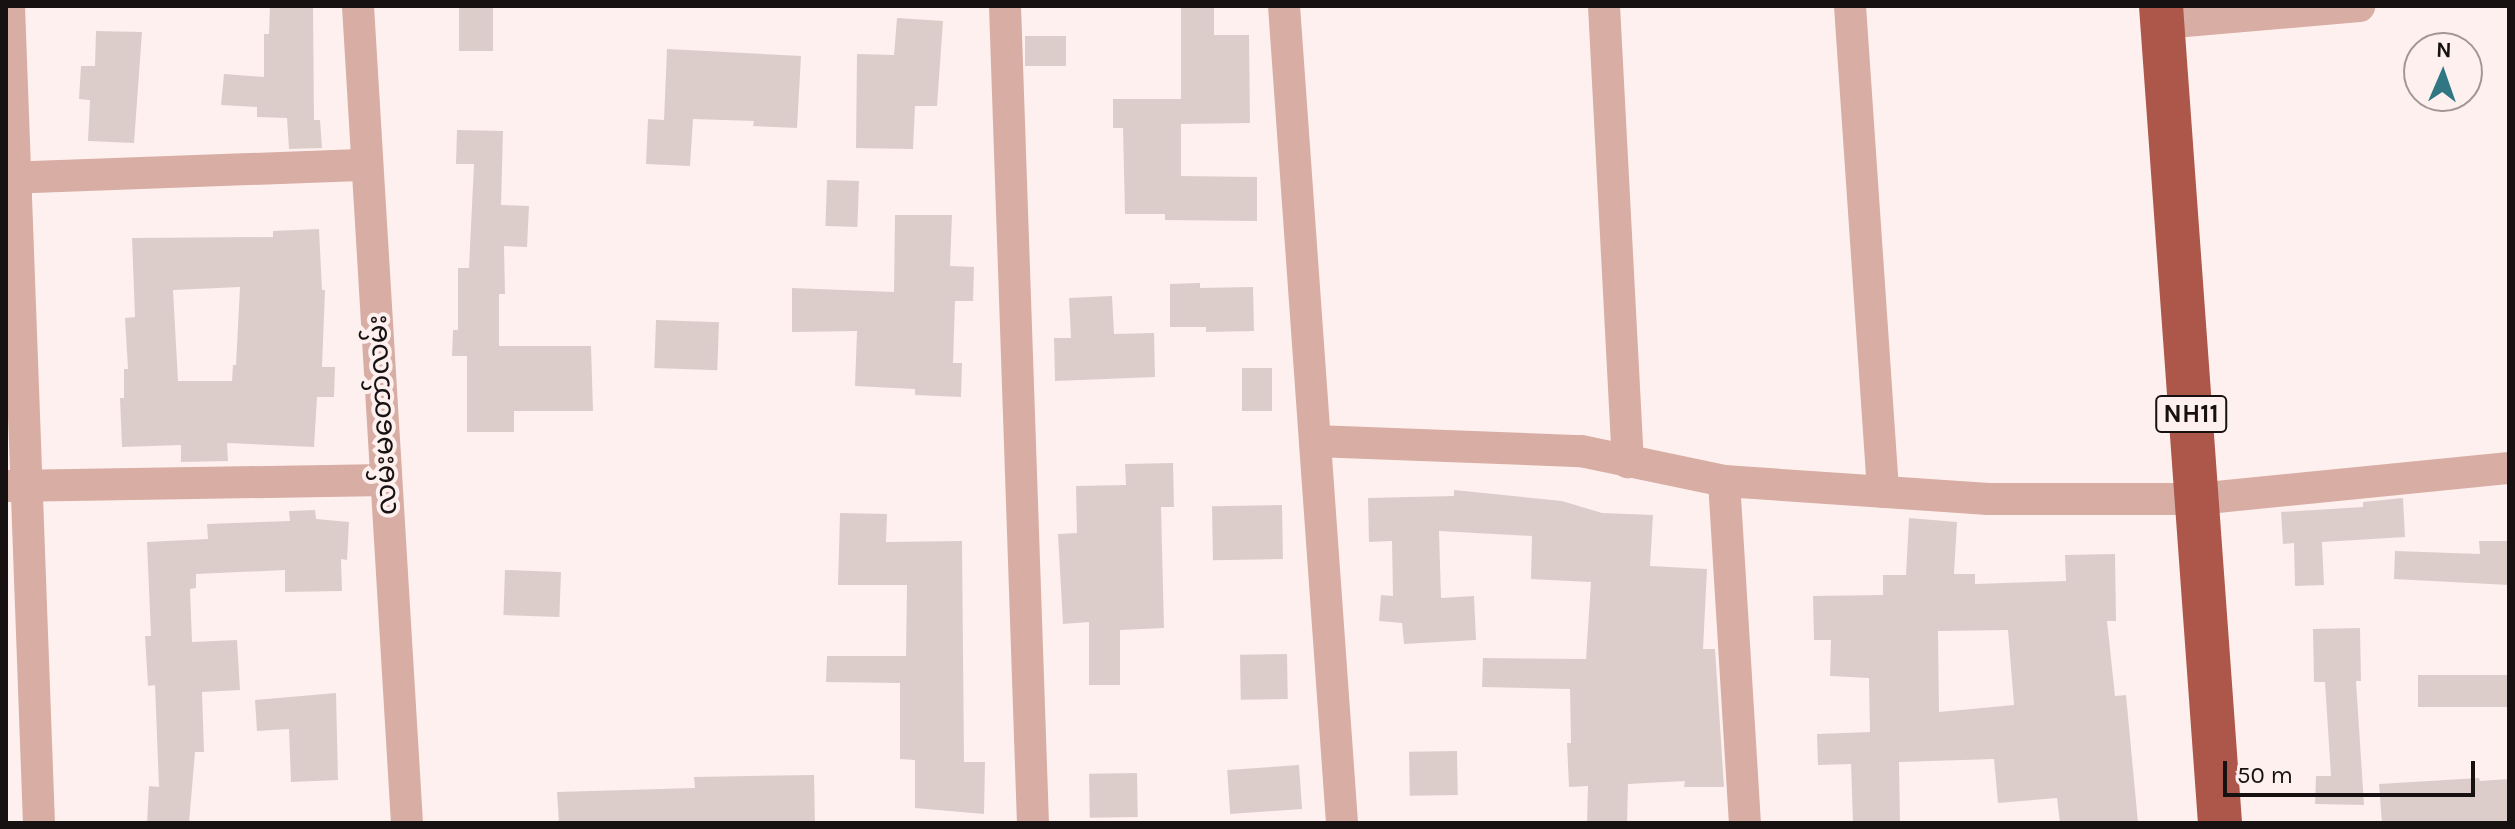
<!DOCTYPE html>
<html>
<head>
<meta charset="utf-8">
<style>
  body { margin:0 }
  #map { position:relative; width:2515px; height:829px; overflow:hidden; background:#fef0ee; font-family:Karla,"Noto Sans Myanmar",sans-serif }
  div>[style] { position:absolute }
  .building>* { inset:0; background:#ddcdca; transform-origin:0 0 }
  .street>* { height:32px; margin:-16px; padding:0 16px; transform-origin:16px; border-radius:16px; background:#d7ada4 }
  .highway>* { height:44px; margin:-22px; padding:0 22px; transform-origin:22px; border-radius:22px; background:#ac5749 }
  span { translate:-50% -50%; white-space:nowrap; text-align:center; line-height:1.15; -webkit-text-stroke:8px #fef0ee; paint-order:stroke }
  .shield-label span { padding:2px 6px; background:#fef0ee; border:2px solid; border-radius:6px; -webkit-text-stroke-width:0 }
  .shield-label { font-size:26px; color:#171211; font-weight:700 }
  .street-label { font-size:28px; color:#171211 }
  .frame { position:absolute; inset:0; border:8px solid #171211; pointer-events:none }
  .north { position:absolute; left:2403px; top:32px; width:80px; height:80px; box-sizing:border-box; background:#fef0ee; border:2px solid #a29796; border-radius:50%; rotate:2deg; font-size:22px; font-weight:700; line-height:32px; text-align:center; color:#171211 }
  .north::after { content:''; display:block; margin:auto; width:28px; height:36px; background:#317783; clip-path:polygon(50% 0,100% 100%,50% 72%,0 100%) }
  .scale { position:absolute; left:2223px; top:761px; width:252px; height:36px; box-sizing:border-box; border:4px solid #171211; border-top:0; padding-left:10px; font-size:24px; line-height:28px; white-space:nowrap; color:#171211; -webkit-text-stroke:6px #fef0ee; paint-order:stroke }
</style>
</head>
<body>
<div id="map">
  <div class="building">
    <div style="clip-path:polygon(270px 6px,313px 6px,314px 120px,320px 120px,322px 148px,289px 149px,287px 118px,257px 117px,257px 107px,221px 105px,224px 74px,264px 77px,264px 34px,269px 34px)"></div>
    <div style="left:459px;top:6px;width:34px;height:45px"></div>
    <div style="clip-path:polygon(1181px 6px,1214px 6px,1214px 35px,1249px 35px,1250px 123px,1181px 124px,1181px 176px,1257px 177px,1257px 221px,1165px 220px,1165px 214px,1125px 214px,1123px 128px,1113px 128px,1113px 99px,1181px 99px)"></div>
    <div style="clip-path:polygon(897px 18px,943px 21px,937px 106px,915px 106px,913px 149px,856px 148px,857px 54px,894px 55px)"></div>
    <div style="clip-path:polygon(96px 31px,142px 32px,134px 143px,88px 141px,90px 100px,79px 99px,81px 66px,95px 66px)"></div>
    <div style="left:1025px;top:36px;width:41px;height:30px"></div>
    <div style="clip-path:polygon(667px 49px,801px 56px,797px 128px,753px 126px,754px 121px,693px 119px,690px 166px,646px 164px,648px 119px,664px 120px)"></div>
    <div style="clip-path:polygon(457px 130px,503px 131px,501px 205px,529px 206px,527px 247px,504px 246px,505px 294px,499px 294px,499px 346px,591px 346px,593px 411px,514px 411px,514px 432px,467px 432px,467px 356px,452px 356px,453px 330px,458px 330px,458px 268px,469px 268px,474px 164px,456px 164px)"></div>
    <div style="left:827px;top:180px;width:32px;height:46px;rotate:2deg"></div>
    <div style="clip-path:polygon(895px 215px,952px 215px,950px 266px,974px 267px,973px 301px,955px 301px,953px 363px,962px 363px,961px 397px,915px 395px,915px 389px,855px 386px,857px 331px,792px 332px,792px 288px,894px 292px)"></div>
    <div style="clip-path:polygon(evenodd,319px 229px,322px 290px,325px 290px,322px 367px,335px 367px,334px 397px,317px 397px,314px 447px,227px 443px,228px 461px,181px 462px,181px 445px,122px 447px,120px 398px,124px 398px,124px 369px,128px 369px,125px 318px,135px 317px,132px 238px,273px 237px,273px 231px,319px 229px,240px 287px,236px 365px,233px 365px,232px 381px,178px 381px,173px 290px,240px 287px)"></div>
    <div style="clip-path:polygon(1200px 283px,1200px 288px,1253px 287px,1254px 331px,1206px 332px,1206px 327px,1170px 327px,1170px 284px)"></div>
    <div style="clip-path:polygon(1112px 296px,1114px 334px,1154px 333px,1155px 377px,1055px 381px,1054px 338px,1071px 338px,1069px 298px)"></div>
    <div style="left:656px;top:320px;width:63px;height:48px;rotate:2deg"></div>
    <div style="left:1242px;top:368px;width:30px;height:43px"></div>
    <div style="clip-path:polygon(1173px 463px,1174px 507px,1161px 507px,1164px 628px,1120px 630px,1120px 685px,1089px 685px,1089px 622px,1063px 624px,1058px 534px,1077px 533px,1076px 486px,1126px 485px,1125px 464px)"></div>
    <div style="clip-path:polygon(1454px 490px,1562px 501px,1602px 513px,1653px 515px,1650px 566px,1707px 569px,1703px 649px,1715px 649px,1724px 787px,1684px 787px,1685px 781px,1628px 784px,1627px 823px,1587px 823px,1588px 786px,1569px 787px,1567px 743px,1571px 743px,1570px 689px,1482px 687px,1483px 658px,1586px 659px,1591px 582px,1531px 579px,1532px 536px,1439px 531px,1441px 598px,1474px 596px,1476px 640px,1404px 644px,1402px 623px,1379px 621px,1381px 595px,1393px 596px,1392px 541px,1369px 542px,1368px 498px,1454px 496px)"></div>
    <div style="clip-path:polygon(2403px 498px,2405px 537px,2322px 542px,2324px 585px,2295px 586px,2294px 543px,2283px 544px,2281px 512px,2363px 507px,2363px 502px)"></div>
    <div style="left:1282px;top:505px;width:54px;height:70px;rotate:89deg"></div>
    <div style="clip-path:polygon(315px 510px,316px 519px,349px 522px,347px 560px,341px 559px,342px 591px,285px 592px,285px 570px,196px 574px,196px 588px,190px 589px,192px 642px,237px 640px,240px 690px,202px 692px,204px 752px,195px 752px,189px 823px,147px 823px,149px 786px,159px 787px,155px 685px,148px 686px,145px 636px,151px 636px,147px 542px,208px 539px,207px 524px,290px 521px,289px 511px)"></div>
    <div style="clip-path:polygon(840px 513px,887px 514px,886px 542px,962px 541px,964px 762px,985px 762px,984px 814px,915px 808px,915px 760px,900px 759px,900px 683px,826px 682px,827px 656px,906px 656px,907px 585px,838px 585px)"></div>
    <div style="clip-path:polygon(evenodd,1909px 518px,1957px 522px,1954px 574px,1975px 574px,1975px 584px,2066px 581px,2065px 555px,2115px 554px,2116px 621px,2107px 621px,2115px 696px,2126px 695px,2138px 823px,2060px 823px,2057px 798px,1998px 803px,1994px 759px,1899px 762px,1900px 823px,1853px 823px,1851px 764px,1818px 765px,1817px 734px,1870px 732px,1869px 678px,1830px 676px,1831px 640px,1814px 640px,1813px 596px,1883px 595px,1883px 575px,1906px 575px,1909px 518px,2008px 630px,2014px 705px,1939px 712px,1938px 631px,2008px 630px)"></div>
    <div style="clip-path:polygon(2479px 541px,2509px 541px,2509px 585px,2394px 579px,2395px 551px,2480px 554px)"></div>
    <div style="left:505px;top:570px;width:56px;height:45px;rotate:2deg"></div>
    <div style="clip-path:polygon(2360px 628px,2361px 681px,2356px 681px,2364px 805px,2315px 804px,2316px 776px,2331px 776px,2325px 682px,2314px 682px,2313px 629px)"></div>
    <div style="left:1287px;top:654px;width:45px;height:47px;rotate:89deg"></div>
    <div style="left:2509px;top:675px;width:32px;height:91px;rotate:90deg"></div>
    <div style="clip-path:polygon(336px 693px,338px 780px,291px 782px,289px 729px,257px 731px,255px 700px)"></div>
    <div style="left:1457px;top:751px;width:44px;height:48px;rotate:89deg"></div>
    <div style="left:1299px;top:765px;width:44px;height:72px;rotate:86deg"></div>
    <div style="left:1137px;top:773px;width:44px;height:48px;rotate:89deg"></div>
    <div style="clip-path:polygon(814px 775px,815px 823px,559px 823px,557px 792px,695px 788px,694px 777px)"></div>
    <div style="clip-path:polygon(2479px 778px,2480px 781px,2509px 779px,2509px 823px,2382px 823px,2379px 784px)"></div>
  </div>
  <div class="street">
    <div style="left:9px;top:6px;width:818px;rotate:87.9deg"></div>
    <div style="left:358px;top:6px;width:818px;rotate:86.57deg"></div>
    <div style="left:1005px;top:6px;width:817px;rotate:88.04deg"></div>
    <div style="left:1284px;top:6px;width:819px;rotate:85.94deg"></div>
    <div style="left:1604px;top:6px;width:457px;rotate:87deg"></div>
    <div style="left:1850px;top:6px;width:487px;rotate:86.1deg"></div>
    <div style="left:2162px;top:23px;width:198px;rotate:-4.9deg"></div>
    <div style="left:6px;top:178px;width:361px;rotate:-2.1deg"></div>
    <div style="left:1315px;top:441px;width:266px;rotate:2.2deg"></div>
    <div style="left:1581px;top:451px;width:146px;rotate:11.8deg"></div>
    <div style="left:1724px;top:481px;width:265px;rotate:3.9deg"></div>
    <div style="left:1988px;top:499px;width:209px"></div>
    <div style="left:2197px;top:499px;width:314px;rotate:-5.7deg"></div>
    <div style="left:1724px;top:481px;width:343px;rotate:86.5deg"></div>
    <div style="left:9px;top:486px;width:376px;rotate:-0.9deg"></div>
  </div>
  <div class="highway">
    <div style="left:2161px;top:6px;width:819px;rotate:85.87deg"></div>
  </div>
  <div class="shield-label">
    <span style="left:2191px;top:414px">NH11</span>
  </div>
  <div class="street-label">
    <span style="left:382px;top:415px;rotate:-93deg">လမ်းမတော်လမ်း</span>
  </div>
  <div class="frame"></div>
  <div class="north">N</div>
  <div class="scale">50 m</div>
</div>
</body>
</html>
